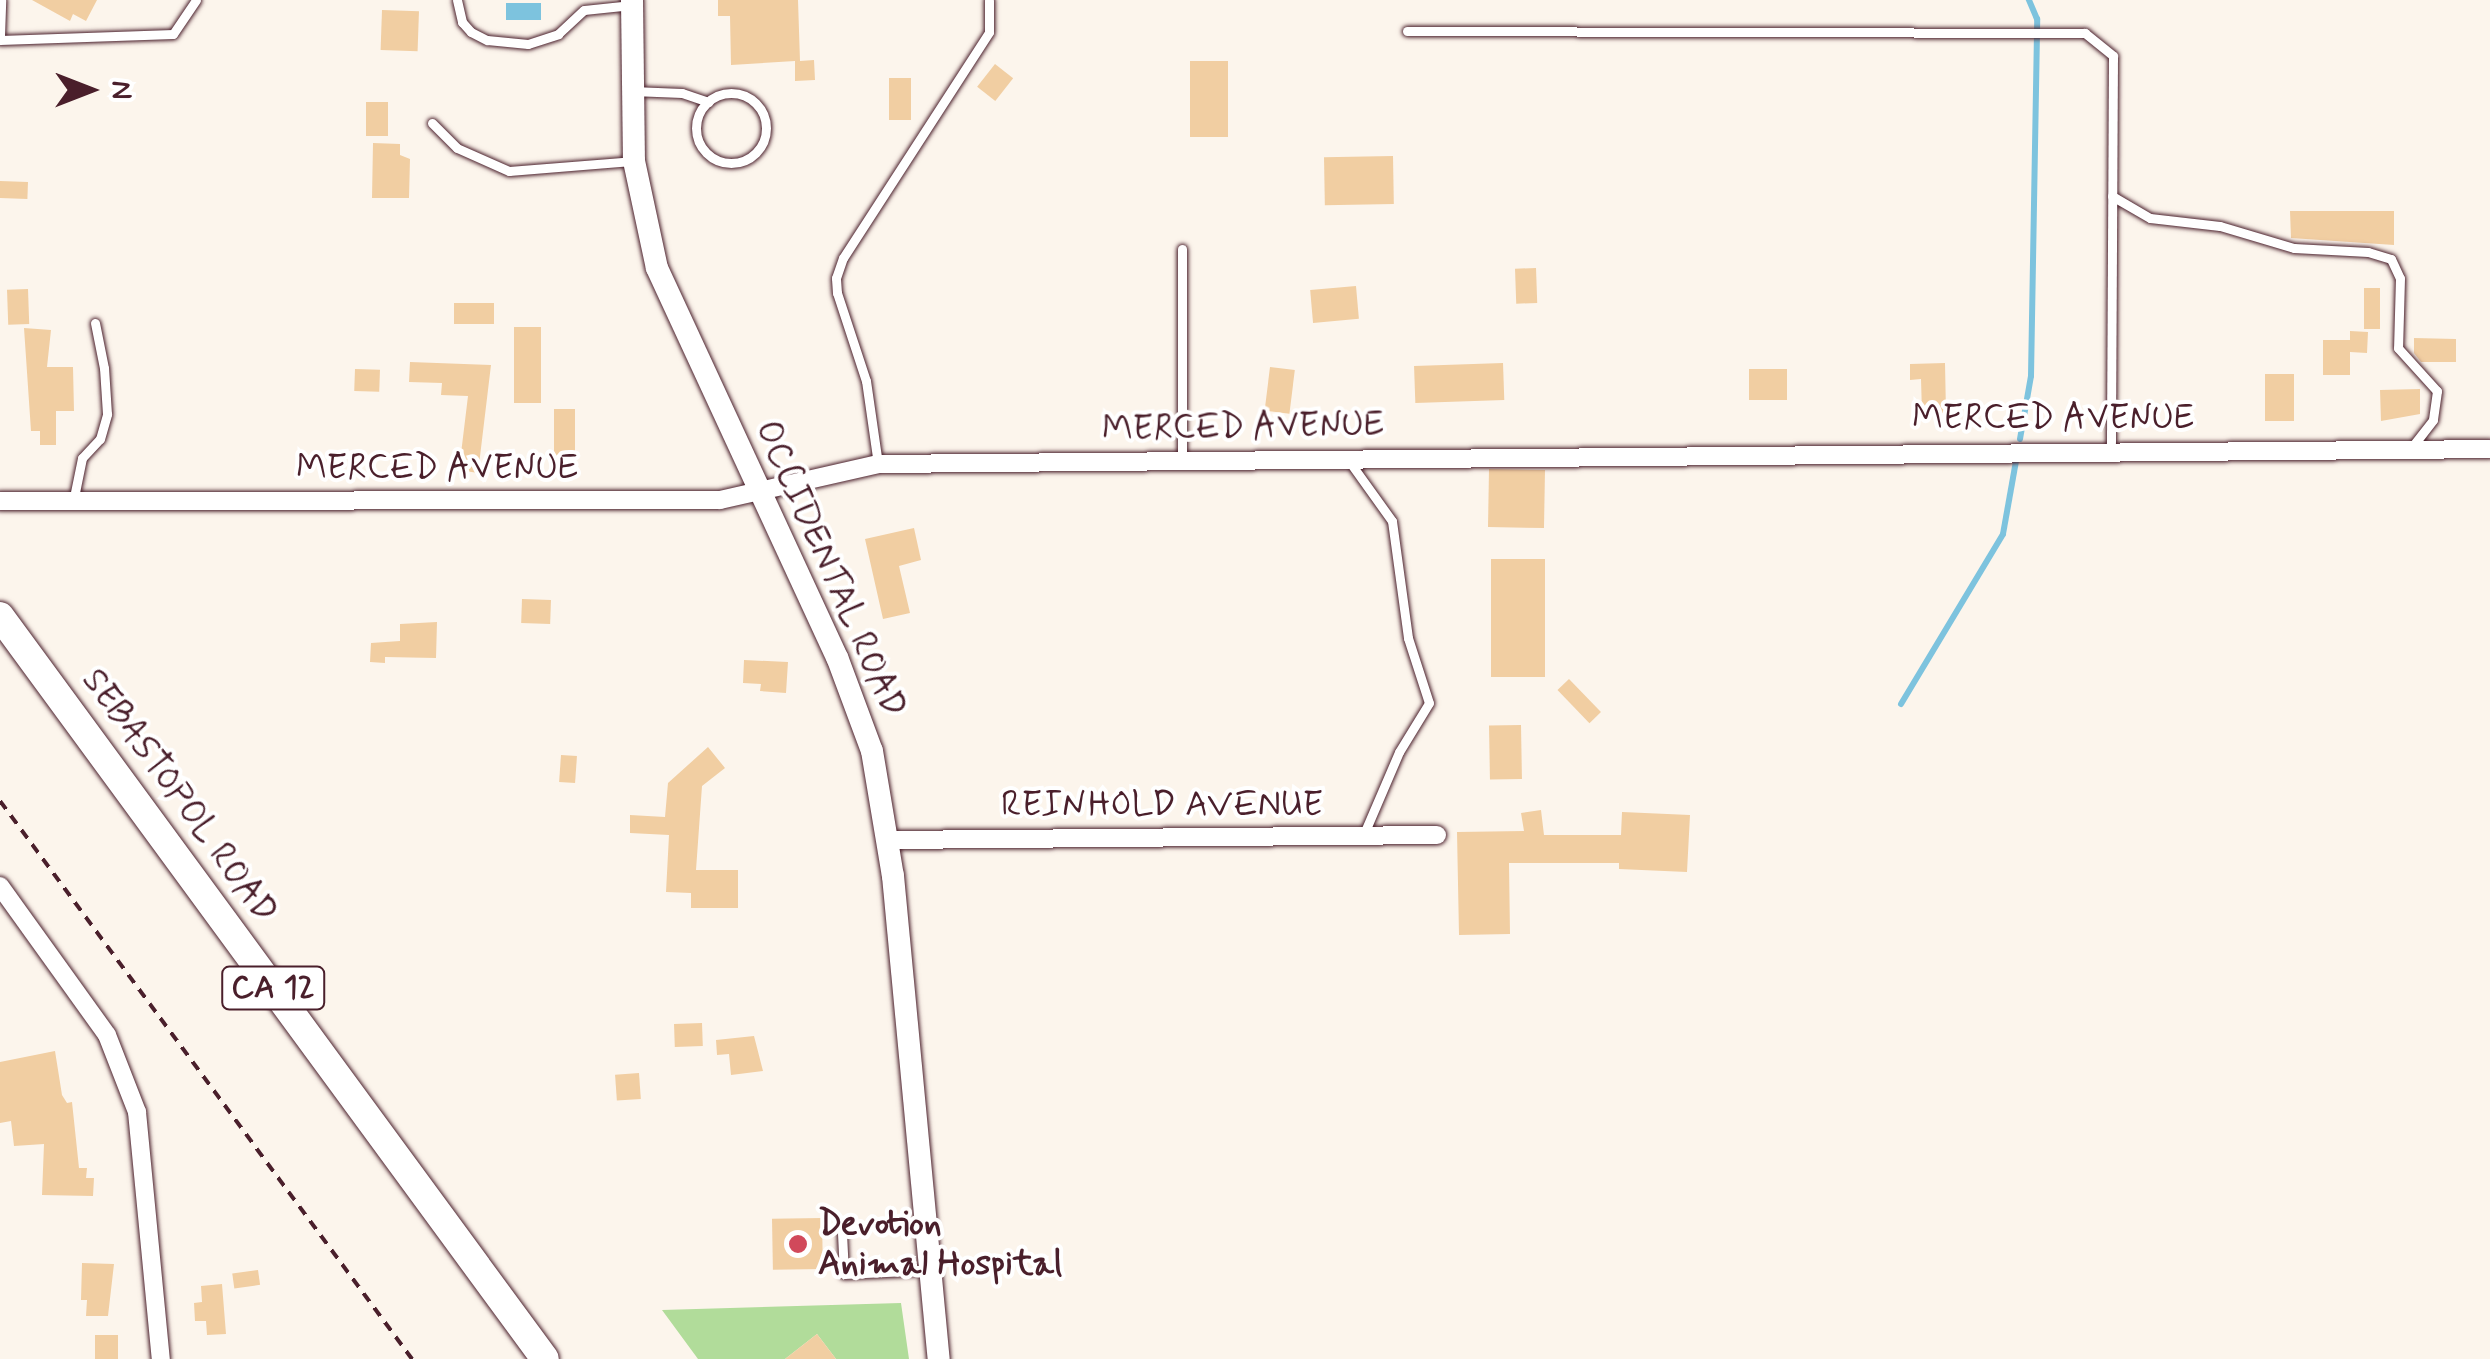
<!DOCTYPE html>
<html>
<head>
<meta charset="utf-8">
<style>
  body { margin:0 }
  #map { position:relative; width:2490px; height:1359px; overflow:hidden; background:#fcf5ec; font-family:Mynerve,sans-serif }
  div>[style] { position:absolute }
  .green>* { inset:0; background:#b1dc9a }
  .water>* { inset:0; background:#7dc3de; transform-origin:0 0 }
  .stream>* { height:6px; margin:-3px; padding:0 3px; transform-origin:3px; border-radius:3px; background:#7dc3de }
  .building>* { inset:0; background:#f1cea2; transform-origin:0 0 }
  .path>* { height:4px; margin-top:-2px; transform-origin:0; background:repeating-linear-gradient(90deg,#4a1f2b 0 10px,transparent 0 18px) }
  .roads { filter:drop-shadow(0 0 2px #4a1f2b) drop-shadow(0 0 2px #4a1f2b) }
  .service>* { height:9px; margin:-4.5px; padding:0 4.5px; transform-origin:4.5px; border-radius:4.5px; background:#fff }
  .service>.ring { margin:-4.5px; padding:0; box-sizing:content-box; background:none; border:9px solid #fff; border-radius:50% }
  .minor>* { height:18px; margin:-9px; padding:0 9px; transform-origin:9px; border-radius:9px; background:#fff }
  .tertiary>* { height:22px; margin:-11px; padding:0 11px; transform-origin:11px; border-radius:11px; background:#fff }
  .primary>* { height:28px; margin:-14px; padding:0 14px; transform-origin:14px; border-radius:14px; background:#fff }
  .dots>* { width:28px; height:28px; translate:-50% -50%; box-sizing:border-box; border:5px solid #fff; border-radius:50% }
  span { translate:-50% -50%; white-space:nowrap; text-align:center; line-height:1.15; -webkit-text-stroke:8px #fff; paint-order:stroke }
  .shield-label span { padding:2px 8px; background:#fff; border:2px solid; border-radius:8px; -webkit-text-stroke-width:0 }
  .shield-label { font-size:32px; color:#4a1f2b; font-weight:700 }
  .street-label { font-size:35px; color:#4a1f2b }
  .poi-label { font-size:35px; color:#4a1f2b; font-weight:700 }
  .left { translate:0 -50%; text-align:left }
  .north { position:absolute; left:40px; top:40px; width:100px; height:100px; -webkit-text-stroke:8px #fff; paint-order:stroke; rotate:90deg; font-size:28px; font-weight:700; line-height:40px; text-align:center; color:#4a1f2b }
  .north::after { content:''; display:block; margin:auto; width:35px; height:45px; background:#4a1f2b; clip-path:polygon(50% 0,100% 100%,50% 72%,0 100%) }
</style>
</head>
<body>
<div id="map">
  <div class="green">
    <div style="clip-path:polygon(901px 1303px,909px 1359px,836px 1359px,817px 1334px,785px 1359px,698px 1359px,662px 1310px)"></div>
  </div>
  <div class="water">
    <div style="left:506px;top:3px;width:35px;height:17px"></div>
  </div>
  <div class="stream">
    <div style="left:2020px;top:439px;width:64px;rotate:-80.1deg"></div>
    <div style="left:2031px;top:376px;width:357px;rotate:-89deg"></div>
    <div style="left:2037px;top:19px;width:21px;rotate:-113deg"></div>
    <div style="left:1901px;top:704px;width:198px;rotate:-59deg"></div>
    <div style="left:2003px;top:534px;width:74px;rotate:-79.9deg"></div>
  </div>
  <div class="building">
    <div style="clip-path:polygon(32px 0,97px 0,86px 21px,73px 14px,70px 21px)"></div>
    <div style="clip-path:polygon(718px 0,798px 0,800px 61px,814px 60px,815px 80px,795px 81px,795px 61px,731px 65px,730px 16px,718px 16px)"></div>
    <div style="left:382px;top:10px;width:37px;height:40px;rotate:2deg"></div>
    <div style="left:1190px;top:61px;width:38px;height:76px"></div>
    <div style="left:995px;top:64px;width:23px;height:29px;rotate:38deg"></div>
    <div style="left:889px;top:78px;width:22px;height:42px"></div>
    <div style="left:366px;top:102px;width:22px;height:34px"></div>
    <div style="clip-path:polygon(373px 143px,400px 144px,400px 155px,410px 159px,409px 198px,372px 198px)"></div>
    <div style="left:1393px;top:156px;width:48px;height:69px;rotate:89deg"></div>
    <div style="left:0;top:181px;width:28px;height:17px;rotate:2deg"></div>
    <div style="clip-path:polygon(2290px 211px,2394px 211px,2394px 245px,2291px 238px)"></div>
    <div style="left:1536px;top:268px;width:35px;height:21px;rotate:88deg"></div>
    <div style="left:1356px;top:286px;width:33px;height:46px;rotate:85deg"></div>
    <div style="left:2364px;top:288px;width:16px;height:41px"></div>
    <div style="left:28px;top:289px;width:35px;height:21px;rotate:88deg"></div>
    <div style="left:454px;top:303px;width:40px;height:21px"></div>
    <div style="left:514px;top:327px;width:27px;height:76px"></div>
    <div style="clip-path:polygon(24px 328px,51px 330px,47px 367px,73px 367px,74px 411px,56px 411px,56px 445px,40px 445px,40px 431px,31px 431px)"></div>
    <div style="clip-path:polygon(2350px 331px,2368px 332px,2367px 353px,2350px 352px,2350px 375px,2323px 375px,2323px 340px,2350px 340px)"></div>
    <div style="clip-path:polygon(2414px 338px,2456px 339px,2456px 362px,2421px 362px,2414px 353px)"></div>
    <div style="clip-path:polygon(410px 362px,491px 365px,478px 473px,459px 470px,468px 396px,441px 395px,442px 383px,409px 382px)"></div>
    <div style="left:1503px;top:363px;width:37px;height:89px;rotate:88deg"></div>
    <div style="clip-path:polygon(1945px 363px,1946px 413px,1922px 413px,1921px 379px,1910px 380px,1910px 364px)"></div>
    <div style="left:1270px;top:367px;width:25px;height:44px;rotate:7deg"></div>
    <div style="left:355px;top:369px;width:25px;height:22px;rotate:2deg"></div>
    <div style="left:1749px;top:369px;width:38px;height:31px"></div>
    <div style="left:2265px;top:374px;width:29px;height:47px"></div>
    <div style="clip-path:polygon(2420px 389px,2420px 414px,2381px 421px,2380px 390px)"></div>
    <div style="left:554px;top:409px;width:21px;height:62px"></div>
    <div style="left:1545px;top:470px;width:58px;height:56px;rotate:91deg"></div>
    <div style="clip-path:polygon(914px 528px,921px 560px,899px 566px,910px 613px,883px 619px,865px 539px)"></div>
    <div style="left:1491px;top:559px;width:54px;height:118px"></div>
    <div style="left:522px;top:599px;width:29px;height:24px;rotate:2deg"></div>
    <div style="clip-path:polygon(437px 622px,436px 658px,385px 657px,385px 663px,370px 662px,371px 643px,400px 641px,400px 624px)"></div>
    <div style="clip-path:polygon(744px 660px,788px 662px,786px 693px,760px 691px,761px 684px,743px 683px)"></div>
    <div style="left:1569px;top:679px;width:46px;height:16px;rotate:46deg"></div>
    <div style="left:1521px;top:725px;width:54px;height:32px;rotate:89deg"></div>
    <div style="clip-path:polygon(708px 747px,725px 768px,702px 786px,696px 870px,738px 870px,738px 908px,691px 908px,691px 893px,666px 892px,669px 835px,630px 833px,630px 815px,665px 817px,668px 783px)"></div>
    <div style="left:561px;top:755px;width:16px;height:27px;rotate:4deg"></div>
    <div style="clip-path:polygon(1541px 810px,1544px 835px,1621px 835px,1622px 812px,1690px 815px,1687px 872px,1619px 869px,1619px 863px,1509px 863px,1510px 934px,1459px 935px,1457px 832px,1524px 831px,1521px 813px)"></div>
    <div style="left:702px;top:1023px;width:23px;height:28px;rotate:88deg"></div>
    <div style="clip-path:polygon(754px 1036px,763px 1071px,731px 1075px,729px 1054px,717px 1055px,716px 1040px)"></div>
    <div style="clip-path:polygon(55px 1051px,62px 1095px,67px 1103px,72px 1102px,79px 1168px,87px 1168px,86px 1178px,94px 1178px,93px 1196px,42px 1195px,44px 1144px,14px 1146px,11px 1121px,0 1123px,0 1062px)"></div>
    <div style="left:639px;top:1073px;width:26px;height:24px;rotate:86deg"></div>
    <div style="left:822px;top:1218px;width:51px;height:50px;rotate:89deg"></div>
    <div style="clip-path:polygon(82px 1263px,114px 1264px,108px 1316px,86px 1316px,87px 1300px,81px 1300px)"></div>
    <div style="left:258px;top:1270px;width:15px;height:26px;rotate:82deg"></div>
    <div style="clip-path:polygon(222px 1284px,226px 1334px,207px 1335px,206px 1321px,195px 1321px,194px 1303px,202px 1302px,201px 1286px)"></div>
    <div style="clip-path:polygon(817px 1334px,836px 1359px,785px 1359px)"></div>
    <div style="left:95px;top:1335px;width:23px;height:24px"></div>
  </div>
  <div class="path">
    <div style="left:0;top:801px;width:694px;rotate:53.56deg"></div>
  </div>
  <div class="roads">
    <div class="service">
      <div style="left:457px;top:0;width:23px;rotate:77deg"></div>
      <div style="left:462px;top:22px;width:13px;rotate:48deg"></div>
      <div style="left:471px;top:32px;width:18px;rotate:27deg"></div>
      <div style="left:487px;top:40px;width:41px;rotate:5.6deg"></div>
      <div style="left:528px;top:44px;width:32px;rotate:-18deg"></div>
      <div style="left:558px;top:34px;width:35px;rotate:-43deg"></div>
      <div style="left:584px;top:10px;width:48px;rotate:-5.9deg"></div>
      <div style="left:1407px;top:31px;width:678px;rotate:0.17deg"></div>
      <div style="left:2085px;top:33px;width:36px;rotate:39deg"></div>
      <div style="left:2113px;top:56px;width:394px;rotate:90.3deg"></div>
      <div style="left:0;top:36px;width:36px;rotate:-88deg"></div>
      <div style="left:0;top:40px;width:173px;rotate:-2deg"></div>
      <div style="left:173px;top:34px;width:41px;rotate:-55.9deg"></div>
      <div style="left:632px;top:91px;width:50px;rotate:2.3deg"></div>
      <div style="left:682px;top:93px;width:28px;rotate:19deg"></div>
      <div class="ring" style="left:696px;top:93px;width:61px;height:61px"></div>
      <div style="left:432px;top:123px;width:35px;rotate:45deg"></div>
      <div style="left:457px;top:148px;width:57px;rotate:23.9deg"></div>
      <div style="left:509px;top:171px;width:123px;rotate:-4.6deg"></div>
      <div style="left:2112px;top:196px;width:44px;rotate:30.1deg"></div>
      <div style="left:2150px;top:218px;width:70px;rotate:6.5deg"></div>
      <div style="left:2220px;top:226px;width:77px;rotate:16.6deg"></div>
      <div style="left:2294px;top:248px;width:74px;rotate:3.1deg"></div>
      <div style="left:2368px;top:252px;width:24px;rotate:17deg"></div>
      <div style="left:2391px;top:259px;width:21px;rotate:65deg"></div>
      <div style="left:2400px;top:278px;width:70px;rotate:91.6deg"></div>
      <div style="left:2398px;top:348px;width:58px;rotate:47.8deg"></div>
      <div style="left:2437px;top:391px;width:29px;rotate:98deg"></div>
      <div style="left:2433px;top:420px;width:36px;rotate:128deg"></div>
      <div style="left:1182px;top:249px;width:211px;rotate:90deg"></div>
      <div style="left:1349px;top:461px;width:74px;rotate:54.4deg"></div>
      <div style="left:1392px;top:521px;width:118px;rotate:82.2deg"></div>
      <div style="left:1408px;top:638px;width:68px;rotate:72.1deg"></div>
      <div style="left:1429px;top:703px;width:57px;rotate:121.5deg"></div>
      <div style="left:1399px;top:752px;width:91px;rotate:113.2deg"></div>
      <div style="left:878px;top:464px;width:84px;rotate:-98.2deg"></div>
      <div style="left:866px;top:381px;width:93px;rotate:-108.2deg"></div>
      <div style="left:837px;top:293px;width:15px;rotate:-94deg"></div>
      <div style="left:836px;top:278px;width:21px;rotate:-71deg"></div>
      <div style="left:843px;top:258px;width:269px;rotate:-57.1deg"></div>
      <div style="left:989px;top:32px;width:32px;rotate:-90deg"></div>
      <div style="left:73px;top:502px;width:45px;rotate:-78.4deg"></div>
      <div style="left:82px;top:458px;width:26px;rotate:-47deg"></div>
      <div style="left:100px;top:439px;width:26px;rotate:-74deg"></div>
      <div style="left:107px;top:414px;width:46px;rotate:-93.7deg"></div>
      <div style="left:104px;top:368px;width:46px;rotate:-101.3deg"></div>
      <div style="left:842px;top:1233px;width:41px;rotate:87.2deg"></div>
      <div style="left:844px;top:1274px;width:84px;rotate:-2.7deg"></div>
    </div>
    <div class="minor">
      <div style="left:0;top:501px;width:720px;rotate:-0.08deg"></div>
      <div style="left:720px;top:500px;width:162px;rotate:-12.8deg"></div>
      <div style="left:878px;top:464px;width:1612px;rotate:-0.53deg"></div>
      <div style="left:888px;top:840px;width:549px;rotate:-0.52deg"></div>
      <div style="left:0;top:886px;width:183px;rotate:54.3deg"></div>
      <div style="left:107px;top:1035px;width:83px;rotate:68.7deg"></div>
      <div style="left:137px;top:1112px;width:248px;rotate:84.5deg"></div>
    </div>
    <div class="tertiary">
      <div style="left:632px;top:0;width:161px;rotate:89.3deg"></div>
      <div style="left:634px;top:161px;width:109px;rotate:77.9deg"></div>
      <div style="left:657px;top:268px;width:429px;rotate:65.2deg"></div>
      <div style="left:837px;top:657px;width:100px;rotate:69.6deg"></div>
      <div style="left:872px;top:751px;width:127px;rotate:80.5deg"></div>
      <div style="left:893px;top:876px;width:485px;rotate:84.6deg"></div>
    </div>
    <div class="primary">
      <div style="left:0;top:616px;width:921px;rotate:53.74deg"></div>
    </div>
  </div>
  <div class="dots">
    <div style="left:798px;top:1244px;background:#d1495b"></div>
  </div>
  <div class="shield-label">
    <span style="left:273px;top:988px">CA 12</span>
  </div>
  <div class="street-label">
    <span style="left:2053px;top:418px">MERCED AVENUE</span>
    <span style="left:1243px;top:427px;rotate:-1deg">MERCED AVENUE</span>
    <span style="left:437px;top:468px">MERCED AVENUE</span>
    <span style="left:830px;top:569px;rotate:66deg">OCCIDENTAL ROAD</span>
    <span style="left:179px;top:796px;rotate:54deg">SEBASTOPOL ROAD</span>
    <span style="left:1162px;top:805px">REINHOLD AVENUE</span>
  </div>
  <div class="poi-label">
    <span class="left" style="left:818px;top:1244px">Devotion<br>Animal Hospital</span>
  </div>
  <div class="north">N</div>
</div>
</body>
</html>
